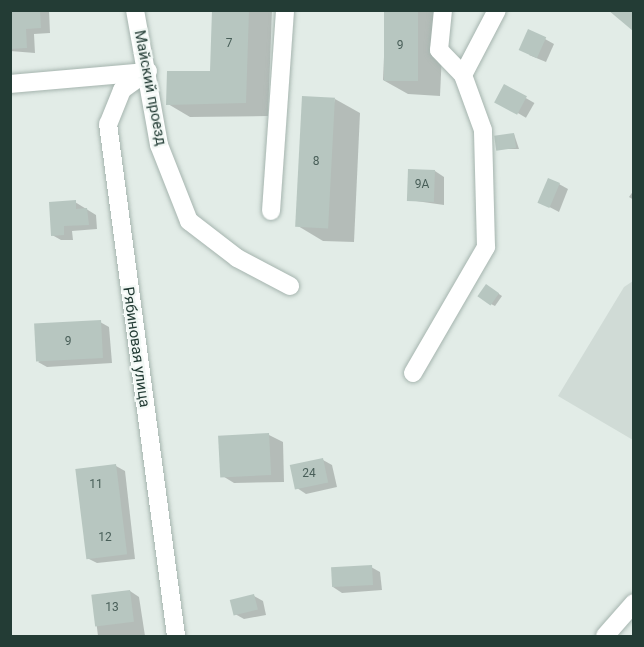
<!DOCTYPE html>
<html>
<head>
<meta charset="utf-8">
<style>
  body { margin:0 }
  #map { position:relative; width:644px; height:647px; overflow:hidden; background:#e2ece7; font-family:Roboto,sans-serif }
  div>[style] { position:absolute }
  .built>* { inset:0; background:#d0dbd6 }
  .shadow>* { inset:0; background:#0003; transform-origin:0 0 }
  .building>* { inset:0; background:#b7c6c0; transform-origin:0 0 }
  .roads { filter:drop-shadow(0 0 2px #a5b4ae) drop-shadow(0 0 2px #a5b4ae) }
  .minor>* { height:18px; margin:-9px; padding:0 9px; transform-origin:9px; border-radius:9px; background:#fff }
  span { translate:-50% -50%; white-space:nowrap; text-align:center; line-height:1.15; -webkit-text-stroke:4.5px #f2f8f5; paint-order:stroke }
  .number-label { font-size:12px; color:#485e58 }
  .number-label span { -webkit-text-stroke-width:0 }
  .street-label { font-size:15px; color:#233c35 }
  .frame { position:absolute; inset:0; border:12px solid #233c35; pointer-events:none }
</style>
</head>
<body>
<div id="map">
  <div class="built">
    <div style="clip-path:polygon(633px 281px,633px 440px,558px 396px,624px 287px)"></div>
  </div>
  <div class="shadow">
    <div style="clip-path:polygon(10px 10px,49px 10px,50px 33px,34px 34px,35px 53px,10px 51px)"></div>
    <div style="clip-path:polygon(214px 10px,272px 10px,268px 116px,190px 117px,168px 104px,211px 73px)"></div>
    <div style="clip-path:polygon(386px 10px,444px 10px,440px 96px,408px 94px,383px 80px)"></div>
    <div style="clip-path:polygon(545px 39px,554px 44px,546px 62px,529px 55px)"></div>
    <div style="left:505px;top:86px;width:34px;height:17px;rotate:30deg"></div>
    <div style="clip-path:polygon(335px 99px,360px 113px,354px 242px,323px 241px,298px 226px)"></div>
    <div style="clip-path:polygon(514px 134px,519px 149px,497px 149px)"></div>
    <div style="clip-path:polygon(435px 171px,444px 177px,444px 205px,409px 200px)"></div>
    <div style="clip-path:polygon(559px 184px,568px 189px,559px 212px,540px 202px)"></div>
    <div style="clip-path:polygon(634px 190px,634px 200px,629px 197px)"></div>
    <div style="clip-path:polygon(75px 202px,96px 215px,97px 229px,72px 231px,73px 240px,61px 240px,52px 235px)"></div>
    <div style="clip-path:polygon(490px 288px,502px 296px,495px 306px,491px 304px)"></div>
    <div style="clip-path:polygon(100px 322px,109px 327px,112px 363px,47px 367px,38px 362px)"></div>
    <div style="clip-path:polygon(269px 435px,283px 442px,284px 482px,234px 483px,221px 475px)"></div>
    <div style="clip-path:polygon(323px 460px,332px 465px,337px 487px,306px 494px,297px 488px)"></div>
    <div style="clip-path:polygon(116px 466px,125px 471px,135px 559px,97px 563px,87px 558px)"></div>
    <div style="clip-path:polygon(371px 567px,380px 572px,382px 590px,342px 593px,333px 587px)"></div>
    <div style="clip-path:polygon(130px 591px,139px 597px,145px 636px,98px 636px,93px 596px)"></div>
    <div style="clip-path:polygon(254px 596px,263px 601px,266px 615px,244px 619px,235px 614px)"></div>
  </div>
  <div class="building">
    <div style="clip-path:polygon(10px 10px,40px 10px,41px 28px,26px 29px,27px 48px,10px 49px)"></div>
    <div style="clip-path:polygon(212px 10px,249px 10px,246px 103px,166px 105px,167px 71px,210px 71px)"></div>
    <div style="left:384px;top:10px;width:34px;height:71px"></div>
    <div style="clip-path:polygon(608px 10px,633px 10px,633px 31px)"></div>
    <div style="left:528px;top:29px;width:20px;height:23px;rotate:24deg"></div>
    <div style="left:504px;top:84px;width:26px;height:21px;rotate:28deg"></div>
    <div style="left:302px;top:96px;width:33px;height:131px;rotate:3deg"></div>
    <div style="left:514px;top:133px;width:15px;height:20px;rotate:82deg"></div>
    <div style="left:408px;top:169px;width:27px;height:32px;rotate:2deg"></div>
    <div style="left:548px;top:178px;width:13px;height:27px;rotate:23deg"></div>
    <div style="clip-path:polygon(76px 200px,76px 209px,87px 208px,89px 225px,64px 226px,64px 235px,51px 236px,49px 202px)"></div>
    <div style="left:486px;top:284px;width:16px;height:15px;rotate:35deg"></div>
    <div style="left:101px;top:320px;width:38px;height:67px;rotate:87deg"></div>
    <div style="left:269px;top:433px;width:42px;height:51px;rotate:87deg"></div>
    <div style="left:323px;top:458px;width:25px;height:34px;rotate:78deg"></div>
    <div style="left:116px;top:464px;width:91px;height:41px;rotate:83deg"></div>
    <div style="left:372px;top:565px;width:20px;height:41px;rotate:87deg"></div>
    <div style="left:130px;top:590px;width:32px;height:39px;rotate:83deg"></div>
    <div style="left:254px;top:594px;width:16px;height:25px;rotate:76deg"></div>
  </div>
  <div class="roads">
    <div class="minor">
      <div style="left:135px;top:10px;width:137px;rotate:79.9deg"></div>
      <div style="left:159px;top:145px;width:82px;rotate:68.5deg"></div>
      <div style="left:189px;top:221px;width:61px;rotate:37.6deg"></div>
      <div style="left:237px;top:258px;width:60px;rotate:27.8deg"></div>
      <div style="left:443px;top:10px;width:40px;rotate:95.7deg"></div>
      <div style="left:439px;top:50px;width:35px;rotate:46deg"></div>
      <div style="left:148px;top:71px;width:32px;rotate:144deg"></div>
      <div style="left:122px;top:90px;width:37px;rotate:112deg"></div>
      <div style="left:108px;top:124px;width:516px;rotate:82.43deg"></div>
      <div style="left:10px;top:84px;width:137px;rotate:-5deg"></div>
      <div style="left:271px;top:211px;width:201px;rotate:-86deg"></div>
      <div style="left:413px;top:373px;width:146px;rotate:-59.9deg"></div>
      <div style="left:486px;top:247px;width:117px;rotate:-91.5deg"></div>
      <div style="left:483px;top:130px;width:59px;rotate:-110deg"></div>
      <div style="left:463px;top:75px;width:73px;rotate:-62.4deg"></div>
      <div style="left:605px;top:636px;width:44px;rotate:-48.7deg"></div>
    </div>
  </div>
  <div class="number-label">
    <span style="left:229px;top:44px">7</span>
    <span style="left:400px;top:46px">9</span>
    <span style="left:316px;top:162px">8</span>
    <span style="left:422px;top:185px">9А</span>
    <span style="left:68px;top:342px">9</span>
    <span style="left:309px;top:474px">24</span>
    <span style="left:96px;top:485px">11</span>
    <span style="left:105px;top:538px">12</span>
    <span style="left:112px;top:608px">13</span>
  </div>
  <div class="street-label">
    <span style="left:150px;top:88px;rotate:79deg">Майский проезд</span>
    <span style="left:136px;top:347px;rotate:82deg">Рябиновая улица</span>
  </div>
  <div class="frame"></div>
</div>
</body>
</html>
